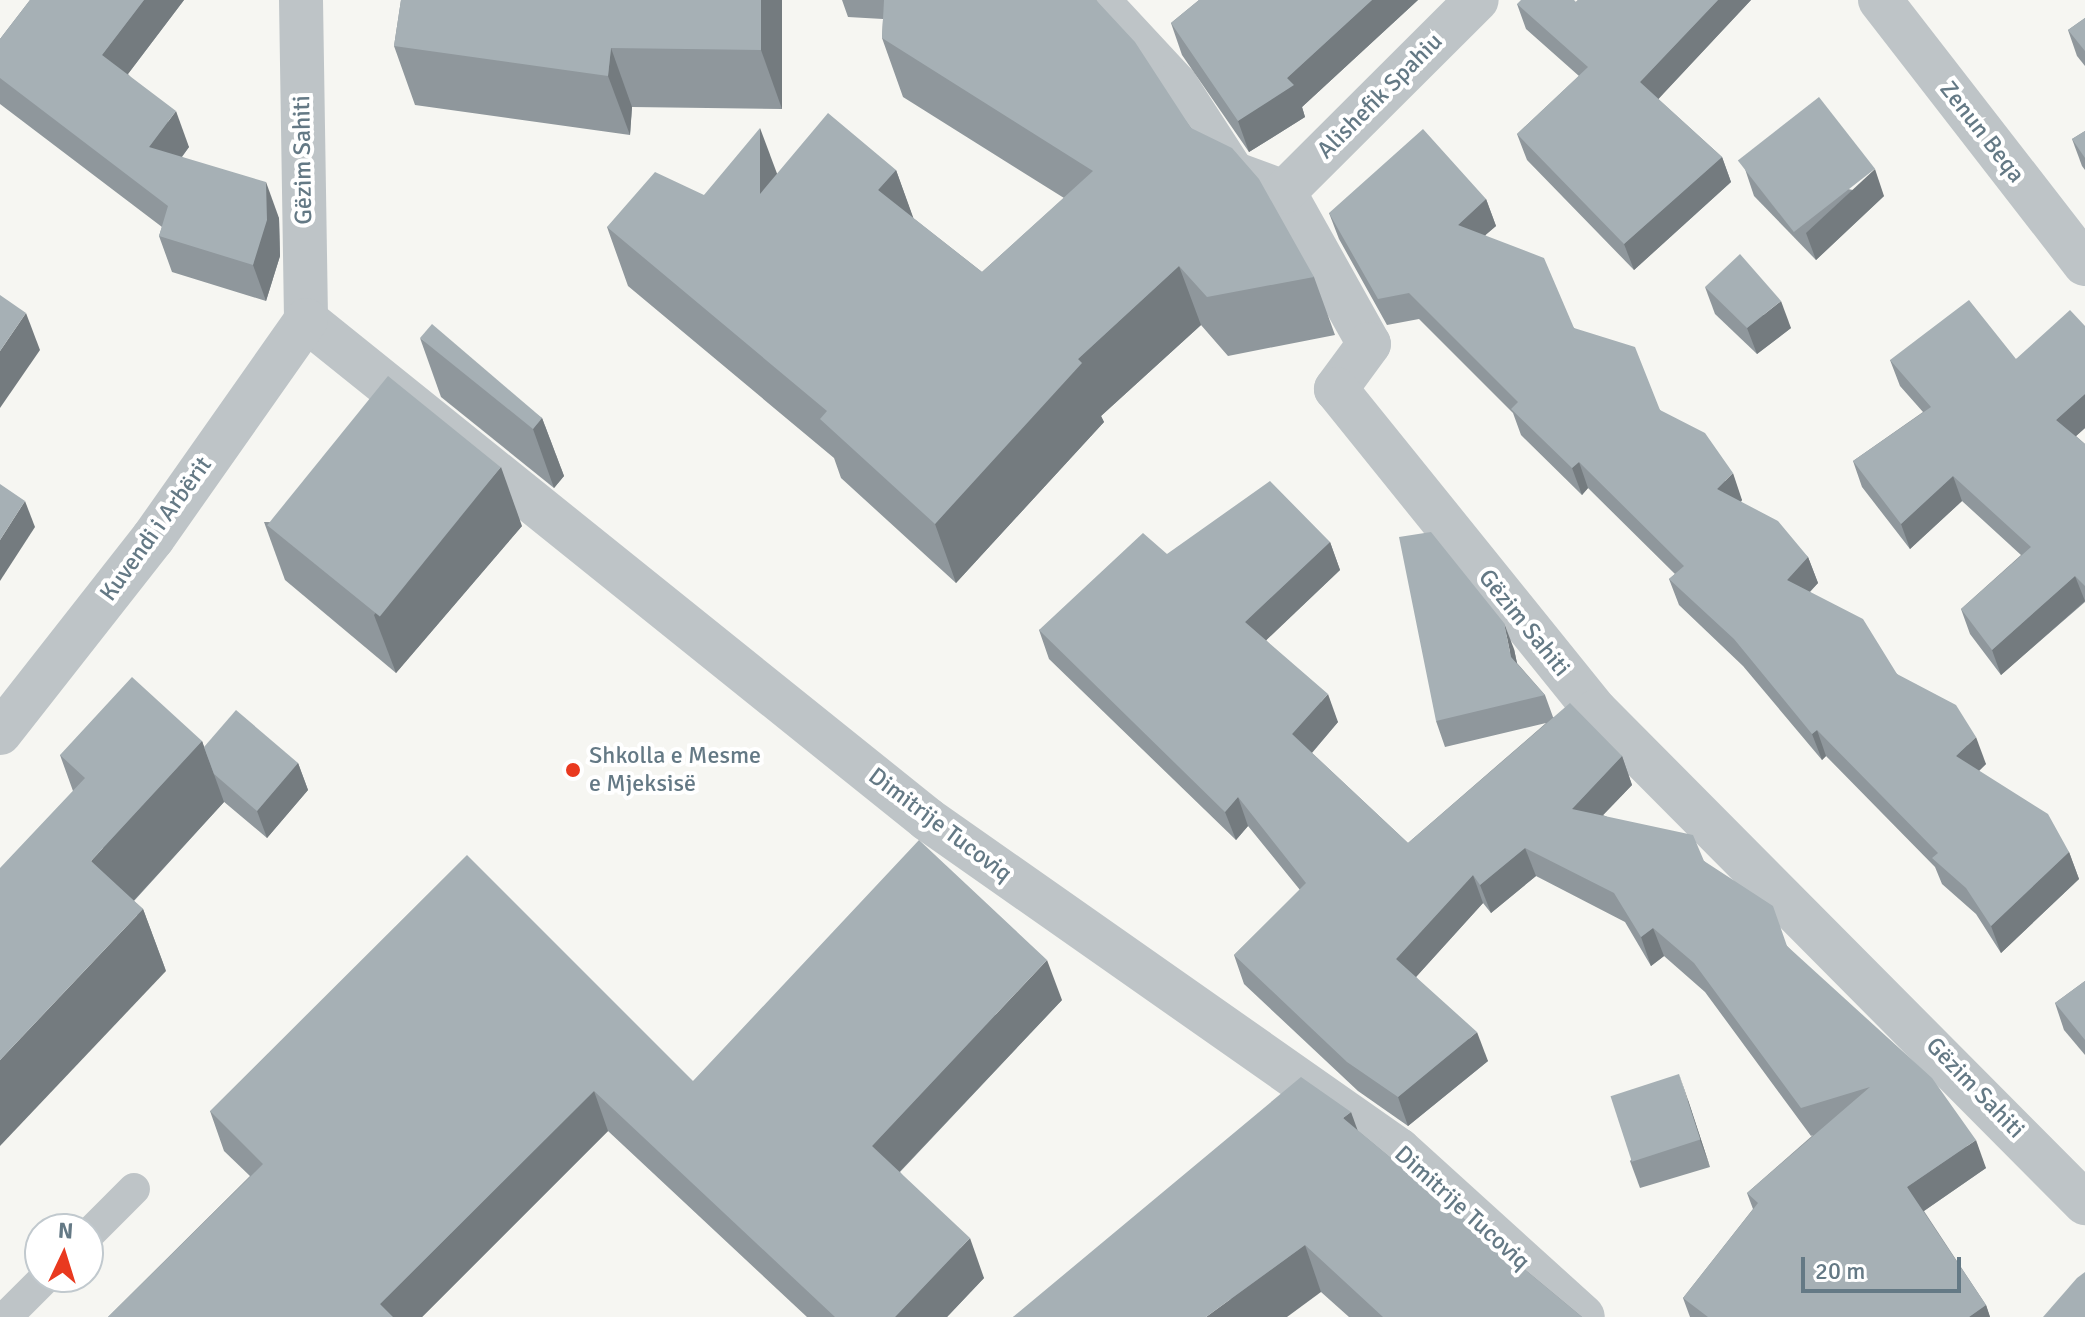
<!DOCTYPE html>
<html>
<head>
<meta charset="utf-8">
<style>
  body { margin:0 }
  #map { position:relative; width:2085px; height:1317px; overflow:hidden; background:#f6f6f2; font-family:Signika,sans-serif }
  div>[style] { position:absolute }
  .lane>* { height:32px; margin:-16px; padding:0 16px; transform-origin:16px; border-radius:16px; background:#bec4c7 }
  .street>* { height:44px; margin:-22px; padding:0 22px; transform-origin:22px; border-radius:22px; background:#bec4c7 }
  .wall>* { inset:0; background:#8f979c }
  .shaded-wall>* { inset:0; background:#747b7f }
  .building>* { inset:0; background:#a6b0b5; transform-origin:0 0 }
  .dots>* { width:22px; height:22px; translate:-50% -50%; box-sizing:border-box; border:4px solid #fff; border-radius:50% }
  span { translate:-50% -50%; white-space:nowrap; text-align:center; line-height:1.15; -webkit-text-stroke:8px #fff; paint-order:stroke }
  .street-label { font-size:24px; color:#647985 }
  .poi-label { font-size:24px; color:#647985 }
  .left { translate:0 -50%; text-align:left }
  .north { position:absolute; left:24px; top:1213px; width:80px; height:80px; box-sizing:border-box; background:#fff; border:2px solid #c1c9ce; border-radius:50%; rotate:4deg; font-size:22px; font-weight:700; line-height:32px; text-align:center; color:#647985 }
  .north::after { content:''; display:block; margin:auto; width:28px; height:36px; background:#e9391f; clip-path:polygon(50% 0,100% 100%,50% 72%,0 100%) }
  .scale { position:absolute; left:1801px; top:1257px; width:160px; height:36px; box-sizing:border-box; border:4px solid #647985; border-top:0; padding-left:10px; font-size:24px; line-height:28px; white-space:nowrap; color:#647985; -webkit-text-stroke:6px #fff; paint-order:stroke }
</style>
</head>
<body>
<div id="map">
  <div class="lane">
    <div style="left:88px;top:1235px;width:65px;rotate:-45deg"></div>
    <div style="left:6px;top:1317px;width:57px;rotate:-45deg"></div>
  </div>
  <div class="street">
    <div style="left:301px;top:0;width:320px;rotate:89.1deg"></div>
    <div style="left:1097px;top:0;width:116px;rotate:47.1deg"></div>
    <div style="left:1176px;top:85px;width:105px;rotate:57.1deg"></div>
    <div style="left:1233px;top:173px;width:54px;rotate:20.4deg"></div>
    <div style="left:1284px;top:192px;width:174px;rotate:60.8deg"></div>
    <div style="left:1369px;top:344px;width:56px;rotate:126.3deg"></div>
    <div style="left:1336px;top:389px;width:414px;rotate:51.1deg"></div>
    <div style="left:1596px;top:711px;width:694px;rotate:45.18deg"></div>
    <div style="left:1880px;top:0;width:334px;rotate:52.2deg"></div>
    <div style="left:1284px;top:192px;width:272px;rotate:-44.9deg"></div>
    <div style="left:306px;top:320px;width:797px;rotate:38.78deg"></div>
    <div style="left:927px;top:819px;width:576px;rotate:35.04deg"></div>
    <div style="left:1399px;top:1150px;width:248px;rotate:42.2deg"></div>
    <div style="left:0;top:733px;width:248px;rotate:-51.9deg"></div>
    <div style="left:153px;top:538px;width:266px;rotate:-54.9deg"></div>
  </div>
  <div class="wall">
    <div style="clip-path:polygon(30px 0,184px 0,128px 74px,189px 147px,182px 157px,279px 218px,280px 256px,266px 301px,172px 272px,159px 236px,162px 227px,0 104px,0 39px)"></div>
    <div style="clip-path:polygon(401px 0,782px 0,782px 109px,632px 107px,630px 135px,415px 105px,394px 46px)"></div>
    <div style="clip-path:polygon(842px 0,1096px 0,1191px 128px,1314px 277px,1335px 335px,1228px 356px,1201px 325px,1101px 416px,1104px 422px,956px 583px,841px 478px,834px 458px,628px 286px,607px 227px,704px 195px,777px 174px,896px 170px,913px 218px,982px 272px,1064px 198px,903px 97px,882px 38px,883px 19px,848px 17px)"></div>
    <div style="clip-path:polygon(1199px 0,1418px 0,1302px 107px,1305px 117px,1249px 152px,1182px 55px,1171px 23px)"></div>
    <div style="clip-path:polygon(1578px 0,1751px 0,1658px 99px,1722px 157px,1731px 182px,1634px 270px,1527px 160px,1517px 134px,1579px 76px,1526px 29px,1517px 4px,1576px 2px)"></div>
    <div style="clip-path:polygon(2085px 18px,2085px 66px,2077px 56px,2068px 30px)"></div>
    <div style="clip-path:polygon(2085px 131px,2085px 170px,2082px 166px,2072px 139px)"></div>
    <div style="clip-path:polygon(1745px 169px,1884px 196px,1816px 260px,1754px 196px)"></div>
    <div style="clip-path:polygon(1486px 199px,1496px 226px,1485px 235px,1574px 328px,1660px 410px,1742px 500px,1741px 502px,1808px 557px,1818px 583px,1810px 592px,1897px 674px,1986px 764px,1979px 771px,2069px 852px,2079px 879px,2001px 953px,1976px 914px,1942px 884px,1935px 867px,1826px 756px,1822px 760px,1743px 666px,1679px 605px,1669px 579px,1675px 574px,1588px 488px,1582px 495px,1521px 435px,1513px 413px,1419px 319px,1387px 325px,1339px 239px,1329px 213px)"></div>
    <div style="clip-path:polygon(1705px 287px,1791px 328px,1757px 354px,1715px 314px)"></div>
    <div style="clip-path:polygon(2085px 326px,2085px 428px,2076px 436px,2085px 444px,2085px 602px,2001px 675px,1970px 634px,1961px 609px,2021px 555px,1962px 501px,1910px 549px,1862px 487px,1853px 461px,1923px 412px,1900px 386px,1890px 360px,2016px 359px)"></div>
    <div style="clip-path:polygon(420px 338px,542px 418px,564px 476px,554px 488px,441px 397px)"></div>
    <div style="clip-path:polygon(264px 522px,522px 526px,396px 673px,285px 580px)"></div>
    <div style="clip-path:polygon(1330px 542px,1340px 570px,1266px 640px,1338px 722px,1312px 753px,1408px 843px,1546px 723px,1445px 747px,1436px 721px,1514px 649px,1517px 663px,1545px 695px,1553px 717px,1622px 756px,1632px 785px,1603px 815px,1704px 861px,1787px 946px,1986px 1168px,1924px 1211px,1986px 1305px,1990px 1317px,1690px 1317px,1683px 1298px,1753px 1209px,1747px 1193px,1813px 1135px,1811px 1136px,1705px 992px,1664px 956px,1651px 966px,1625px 922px,1536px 876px,1491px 913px,1483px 903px,1416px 977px,1488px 1061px,1408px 1126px,1358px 1091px,1244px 984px,1234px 955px,1300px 890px,1248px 826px,1236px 840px,1049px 659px,1039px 630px,1167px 554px)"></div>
    <div style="clip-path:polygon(202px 741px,204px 747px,298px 763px,308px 790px,267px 838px,223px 801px,224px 802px,134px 901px,143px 909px,166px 971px,73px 791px,60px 755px)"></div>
    <div style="clip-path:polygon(2085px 981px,2085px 1055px,2064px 1030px,2055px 1003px)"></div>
    <div style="clip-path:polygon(1062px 1000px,900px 1172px,984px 1278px,947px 1317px,807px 1317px,608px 1131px,422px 1317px,108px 1317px,250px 1176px,224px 1151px,210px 1111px,693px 1081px)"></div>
    <div style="clip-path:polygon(1688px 1100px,1710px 1167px,1640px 1188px,1630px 1161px)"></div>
    <div style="clip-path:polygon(1357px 1130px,1582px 1317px,1349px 1317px,1321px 1292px,1013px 1317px)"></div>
  </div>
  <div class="shaded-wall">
    <div style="clip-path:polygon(144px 0,184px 0,115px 91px,102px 55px)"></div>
    <div style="clip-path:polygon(761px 0,782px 0,782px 109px,761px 50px)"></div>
    <div style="clip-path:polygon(1372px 0,1418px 0,1302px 107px,1305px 117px,1249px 152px,1238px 121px,1287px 78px)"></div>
    <div style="clip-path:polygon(1718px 0,1751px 0,1650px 108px,1640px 82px)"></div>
    <div style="clip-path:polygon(611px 48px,632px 107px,630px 135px,608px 76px)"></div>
    <div style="clip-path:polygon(176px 111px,189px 147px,162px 183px,149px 147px)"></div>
    <div style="clip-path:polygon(760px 128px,782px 187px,760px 194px)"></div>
    <div style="clip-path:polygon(1722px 157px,1731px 182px,1634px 270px,1624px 244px)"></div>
    <div style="clip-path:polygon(1875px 169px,1884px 196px,1816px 260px,1806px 233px)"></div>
    <div style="clip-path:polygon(896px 170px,917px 228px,878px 190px)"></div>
    <div style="clip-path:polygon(266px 182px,279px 218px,280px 256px,266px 301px,253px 265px)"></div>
    <div style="clip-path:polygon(1486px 199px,1496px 226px,1467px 251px,1458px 225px)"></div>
    <div style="clip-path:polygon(1179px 266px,1201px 325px,1101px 416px,1104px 422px,956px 583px,935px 524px,1078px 359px)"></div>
    <div style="clip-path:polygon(1781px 301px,1791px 328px,1757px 354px,1747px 328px)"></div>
    <div style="clip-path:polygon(26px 313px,40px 350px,0 408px,0 351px)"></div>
    <div style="clip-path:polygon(2085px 394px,2085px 428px,2066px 445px,2056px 420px)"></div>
    <div style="clip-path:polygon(542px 418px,564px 476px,554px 488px,533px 429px)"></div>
    <div style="clip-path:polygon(1579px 462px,1588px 488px,1582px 495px,1572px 468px)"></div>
    <div style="clip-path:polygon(501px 467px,522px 526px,396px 673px,374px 615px)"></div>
    <div style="clip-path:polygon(1733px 473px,1742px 500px,1727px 516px,1717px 489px)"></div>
    <div style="clip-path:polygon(1953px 476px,1962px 501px,1910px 549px,1901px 524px)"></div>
    <div style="clip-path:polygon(25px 501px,35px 527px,0 581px,0 540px)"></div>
    <div style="clip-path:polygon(1330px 542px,1340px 570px,1256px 650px,1245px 622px)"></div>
    <div style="clip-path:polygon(1808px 557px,1818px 583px,1796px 606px,1787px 580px)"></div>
    <div style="clip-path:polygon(2075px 576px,2085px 601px,2001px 675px,1992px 650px)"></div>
    <div style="clip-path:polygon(1504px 623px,1514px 649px,1521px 683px,1511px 657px)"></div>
    <div style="clip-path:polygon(1328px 694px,1338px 722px,1303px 763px,1292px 734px)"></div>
    <div style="clip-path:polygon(1817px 730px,1826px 756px,1822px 760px,1812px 734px)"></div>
    <div style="clip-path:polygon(1976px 737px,1986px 764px,1966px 783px,1956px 756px)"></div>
    <div style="clip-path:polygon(202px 741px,224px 802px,113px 923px,91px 861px)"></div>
    <div style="clip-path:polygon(1622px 756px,1632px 785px,1582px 837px,1572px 809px)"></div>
    <div style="clip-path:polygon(298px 763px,308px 790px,267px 838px,257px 811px)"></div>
    <div style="clip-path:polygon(1238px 797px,1248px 826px,1236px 840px,1225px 812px)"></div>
    <div style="clip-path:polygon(1525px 848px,1536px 876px,1491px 913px,1480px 885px)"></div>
    <div style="clip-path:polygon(2069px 852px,2079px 879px,2001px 953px,1991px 926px)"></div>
    <div style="clip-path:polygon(1473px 875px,1483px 903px,1406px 988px,1396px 959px)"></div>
    <div style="clip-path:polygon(143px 909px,166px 971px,0 1146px,0 1060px)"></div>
    <div style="clip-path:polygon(1653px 928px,1664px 956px,1651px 966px,1641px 937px)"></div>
    <div style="clip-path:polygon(1047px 960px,1062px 1000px,886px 1186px,872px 1146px)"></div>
    <div style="clip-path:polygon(1477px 1032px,1488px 1061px,1408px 1126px,1398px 1097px)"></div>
    <div style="clip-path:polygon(1679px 1074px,1688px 1100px,1710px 1167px,1700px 1140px)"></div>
    <div style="clip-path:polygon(594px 1091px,608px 1131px,422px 1317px,384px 1317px,380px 1304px)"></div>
    <div style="clip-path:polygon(1351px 1112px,1368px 1159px,1343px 1118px)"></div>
    <div style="clip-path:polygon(1976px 1140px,1986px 1168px,1918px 1215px,1907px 1187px)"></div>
    <div style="clip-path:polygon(970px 1238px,984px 1278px,947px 1317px,895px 1317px)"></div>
    <div style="clip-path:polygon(1305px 1245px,1321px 1292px,1287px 1317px,1206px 1317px)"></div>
    <div style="clip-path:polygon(1986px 1305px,1990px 1317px,1969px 1317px)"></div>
  </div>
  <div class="building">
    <div style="clip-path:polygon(30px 0,144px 0,102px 55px,176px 111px,149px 147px,266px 182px,267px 220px,253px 265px,159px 236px,168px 206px,0 78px,0 39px)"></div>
    <div style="clip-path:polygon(401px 0,761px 0,761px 50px,611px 48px,608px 76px,394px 46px)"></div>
    <div style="clip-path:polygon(884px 0,1096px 0,1135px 42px,1191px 128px,1232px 148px,1259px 179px,1314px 277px,1207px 297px,1179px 266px,1078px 359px,1082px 363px,935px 524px,820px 419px,827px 411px,607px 227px,655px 172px,704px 195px,760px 128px,760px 194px,828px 113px,896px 170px,878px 190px,982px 272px,1093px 171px,882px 38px)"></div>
    <div style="clip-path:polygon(1199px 0,1372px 0,1287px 78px,1294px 85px,1238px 121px,1171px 23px)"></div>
    <div style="clip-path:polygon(1521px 0,1574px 0,1576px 2px,1578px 0,1718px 0,1640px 82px,1722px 157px,1624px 244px,1517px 134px,1588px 67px,1517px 4px)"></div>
    <div style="clip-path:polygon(2085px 18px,2085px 51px,2068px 30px)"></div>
    <div style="left:1819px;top:97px;width:91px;height:103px;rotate:52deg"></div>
    <div style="clip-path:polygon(1423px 129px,1486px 199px,1458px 225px,1544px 258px,1574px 328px,1635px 347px,1660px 410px,1705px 433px,1733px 473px,1717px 489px,1778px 521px,1808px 557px,1787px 580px,1863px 619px,1897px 674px,1956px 705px,1976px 737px,1956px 756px,2048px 814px,2069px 852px,1991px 926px,1966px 888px,1932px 858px,1938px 853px,1817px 730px,1812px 734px,1734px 639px,1669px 579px,1684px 566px,1579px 462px,1572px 468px,1511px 409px,1518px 402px,1409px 293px,1378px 299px,1329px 213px)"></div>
    <div style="clip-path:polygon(2085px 131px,2085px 158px,2072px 139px)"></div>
    <div style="clip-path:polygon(1740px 254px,1781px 301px,1747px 328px,1705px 287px)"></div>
    <div style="clip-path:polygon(0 295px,26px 313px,0 351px)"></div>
    <div style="clip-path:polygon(1969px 300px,2016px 359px,2070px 310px,2085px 326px,2085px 394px,2056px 420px,2085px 444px,2085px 586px,2075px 576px,1992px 650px,1961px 609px,2031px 547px,1953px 476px,1901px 524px,1853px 461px,1931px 407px,1890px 360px)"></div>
    <div style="clip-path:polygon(432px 324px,542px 418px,533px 429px,420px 338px)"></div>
    <div style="left:388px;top:376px;width:145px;height:192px;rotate:39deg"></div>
    <div style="clip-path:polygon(1270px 481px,1330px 542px,1245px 622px,1328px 694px,1292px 734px,1408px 843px,1570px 703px,1622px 756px,1572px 809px,1693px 835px,1704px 861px,1773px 906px,1787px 946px,1932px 1078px,1976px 1140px,1907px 1187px,1986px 1305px,1969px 1317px,1708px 1317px,1683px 1298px,1758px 1203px,1747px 1193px,1870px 1087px,1801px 1108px,1694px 963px,1653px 928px,1641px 937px,1614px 893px,1525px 848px,1480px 885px,1473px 875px,1396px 959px,1477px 1032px,1398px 1097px,1347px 1062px,1234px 955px,1306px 883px,1238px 797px,1225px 812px,1039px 630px,1143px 533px,1167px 554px)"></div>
    <div style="clip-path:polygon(0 484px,25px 501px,0 540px)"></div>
    <div style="clip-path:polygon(1431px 532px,1504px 623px,1511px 657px,1545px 695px,1436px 721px,1399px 537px)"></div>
    <div style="clip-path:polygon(132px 677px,202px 741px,91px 861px,143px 909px,0 1060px,0 868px,85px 778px,60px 755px)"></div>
    <div style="clip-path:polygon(236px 710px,298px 763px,257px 811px,214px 774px,204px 747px)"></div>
    <div style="clip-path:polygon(919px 840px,1047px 960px,872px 1146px,970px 1238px,895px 1317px,835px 1317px,594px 1091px,380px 1304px,393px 1317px,108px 1317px,263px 1164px,210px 1111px,467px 855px,693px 1081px)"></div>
    <div style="clip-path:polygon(2085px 981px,2085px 1040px,2055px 1003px)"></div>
    <div style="left:1679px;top:1074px;width:69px;height:72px;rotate:72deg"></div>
    <div style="clip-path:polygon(1301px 1077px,1351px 1112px,1343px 1118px,1582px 1317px,1383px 1317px,1305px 1245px,1206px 1317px,1013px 1317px)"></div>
    <div style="clip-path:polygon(2085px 1272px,2085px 1317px,2043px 1317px,2077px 1278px)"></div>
  </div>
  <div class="dots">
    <div style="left:573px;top:770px;background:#e9391f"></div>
  </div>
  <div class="street-label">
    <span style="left:1380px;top:96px;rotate:-45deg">Alishefik Spahiu</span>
    <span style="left:1982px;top:132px;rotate:52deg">Zenun Beqa</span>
    <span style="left:303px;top:160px;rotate:-91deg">Gëzim Sahiti</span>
    <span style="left:156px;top:529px;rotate:-54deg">Kuvendi i Arbërit</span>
    <span style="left:1524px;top:623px;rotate:51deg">Gëzim Sahiti</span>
    <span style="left:940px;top:825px;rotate:37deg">Dimitrije Tucoviq</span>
    <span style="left:1975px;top:1088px;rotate:46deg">Gëzim Sahiti</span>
    <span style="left:1462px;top:1208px;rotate:42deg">Dimitrije Tucoviq</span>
  </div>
  <div class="poi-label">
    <span class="left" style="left:589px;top:770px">Shkolla e Mesme<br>e Mjeksisë</span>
  </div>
  <div class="north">N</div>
  <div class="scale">20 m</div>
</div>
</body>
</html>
